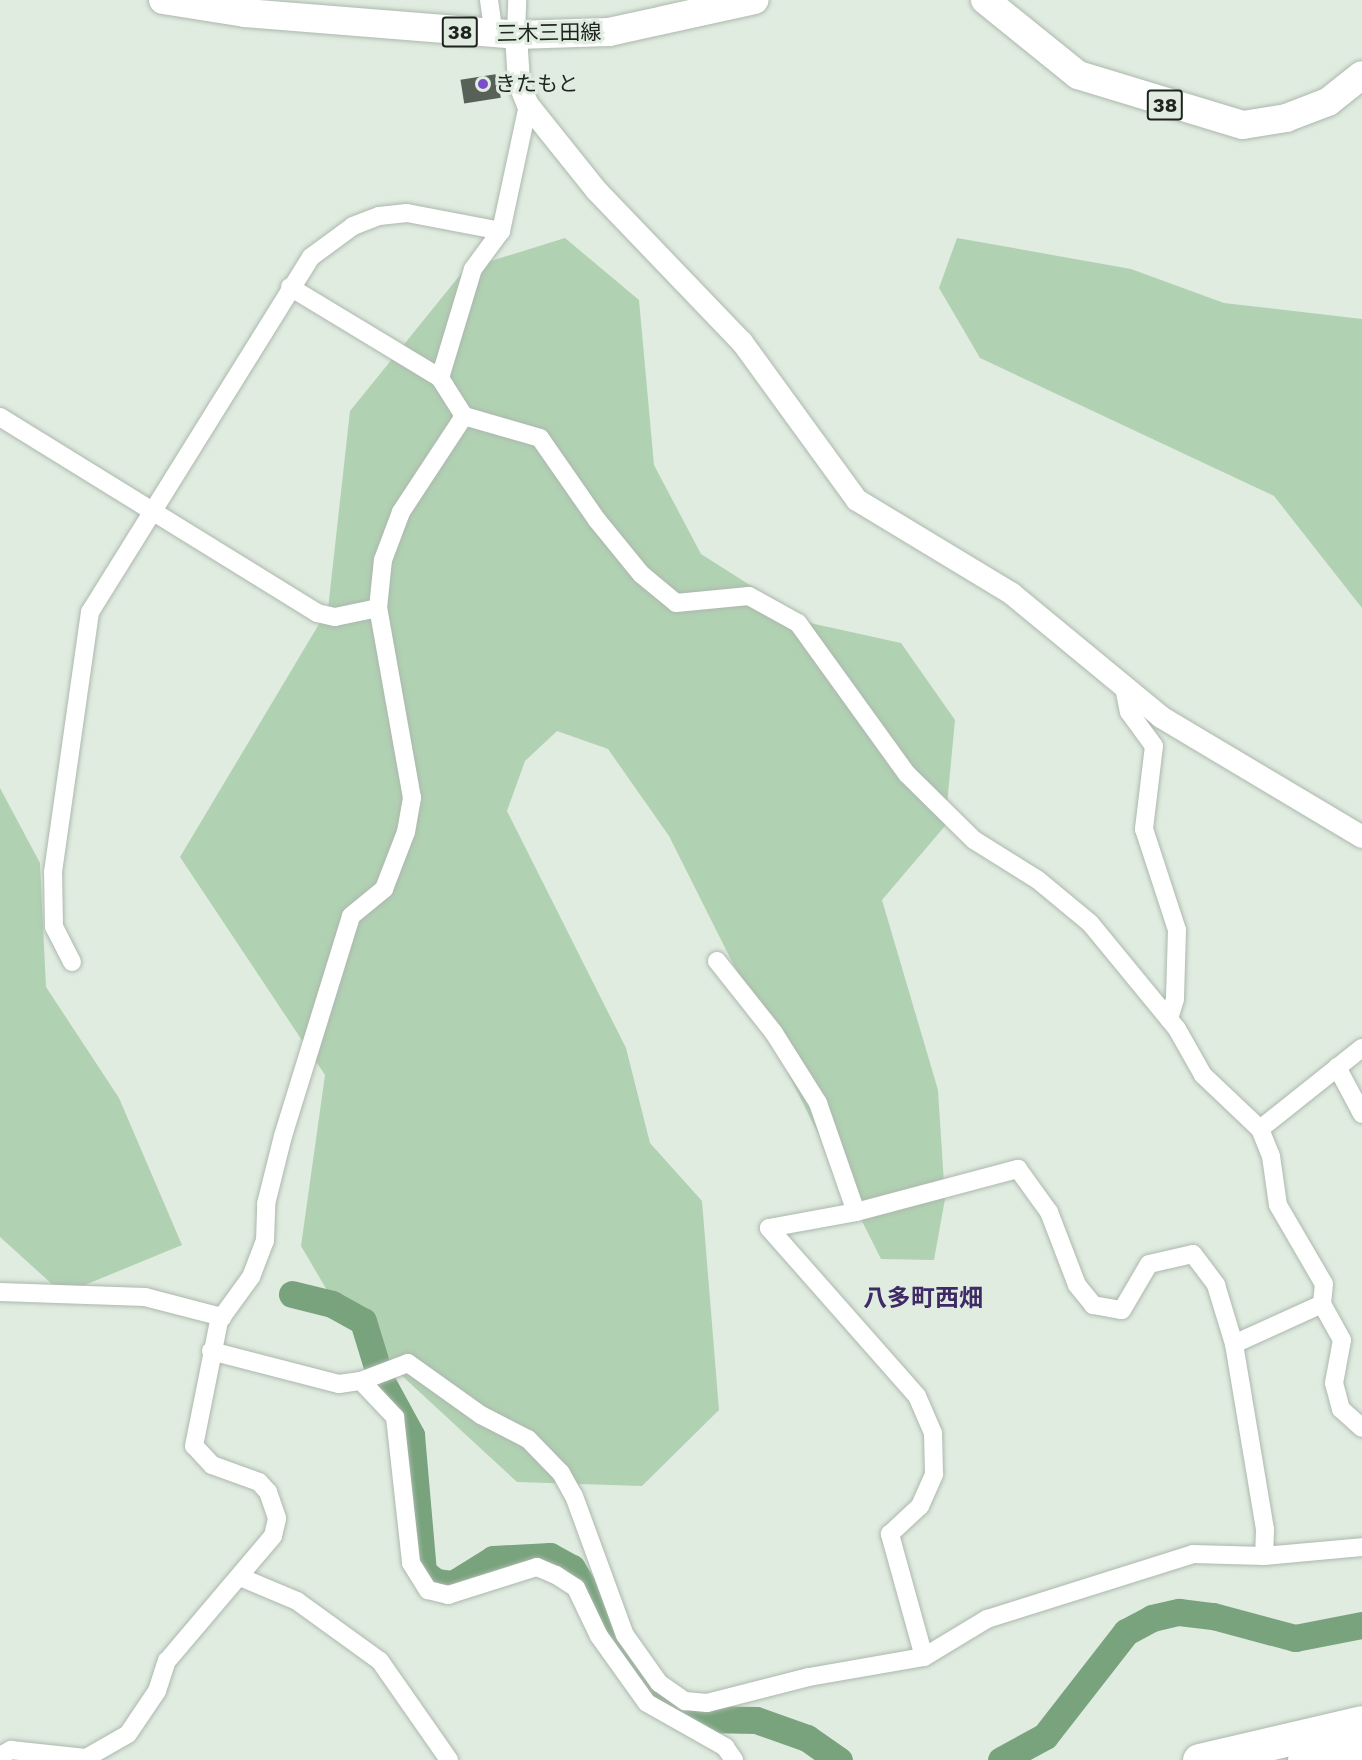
<!DOCTYPE html>
<html>
<head>
<meta charset="utf-8">
<style>
  body { margin:0 }
  #map { position:relative; width:1362px; height:1760px; overflow:hidden; background:#e1ece1; font-family:"Work Sans","Noto Sans JP",sans-serif }
  div>[style] { position:absolute }
  .green>* { inset:0; background:#b1d1b3 }
  .river>* { height:27px; margin:-13.5px; padding:0 13.5px; transform-origin:13.5px; border-radius:13.5px; background:#78a37c }
  .building>* { inset:0; background:#576158; transform-origin:0 0 }
  .roads { filter:drop-shadow(0 0 2px #acb8ad) drop-shadow(0 0 2px #acb8ad) }
  .minor>* { height:18px; margin:-9px; padding:0 9px; transform-origin:9px; border-radius:9px; background:#fff }
  .tertiary>* { height:22px; margin:-11px; padding:0 11px; transform-origin:11px; border-radius:11px; background:#fff }
  .primary>* { height:28px; margin:-14px; padding:0 14px; transform-origin:14px; border-radius:14px; background:#fff }
  .motorway>* { height:33px; margin:-16.5px; padding:0 16.5px; transform-origin:16.5px; border-radius:16.5px; background:#fff }
  .dots>* { width:16px; height:16px; translate:-50% -50%; box-sizing:border-box; border:3px solid #e1ece1; border-radius:50% }
  span { translate:-50% -50%; white-space:nowrap; text-align:center; line-height:1.15; -webkit-text-stroke:6px #e1ece1; paint-order:stroke }
  .shield-label span { padding:2px 4px; background:#e1ece1; border:2px solid; border-radius:4px; -webkit-text-stroke-width:0 }
  .shield-label { font-size:20px; color:#1f231f; font-weight:700 }
  .street-label { font-size:21px; color:#1f231f }
  .poi-label { font-size:21px; color:#1f231f }
  .left { translate:0 -50%; text-align:left }
  .quarter-label { font-size:24px; color:#3e2a65; font-weight:700 }
</style>
</head>
<body>
<div id="map">
  <div class="green">
    <div style="clip-path:polygon(565px 238px,639px 300px,654px 465px,701px 554px,810px 623px,901px 643px,955px 720px,945px 826px,882px 900px,938px 1090px,945px 1199px,934px 1260px,881px 1259px,669px 836px,608px 749px,557px 731px,525px 761px,507px 811px,626px 1048px,650px 1143px,702px 1201px,719px 1410px,642px 1486px,517px 1482px,348px 1326px,301px 1246px,325px 1075px,180px 857px,328px 609px,350px 411px,465px 269px)"></div>
    <div style="clip-path:polygon(957px 238px,1131px 269px,1224px 303px,1362px 319px,1362px 608px,1274px 496px,980px 358px,939px 288px)"></div>
    <div style="clip-path:polygon(0 788px,40px 863px,46px 987px,119px 1098px,182px 1245px,63px 1294px,0 1237px)"></div>
  </div>
  <div class="river">
    <div style="left:292px;top:1294px;width:41px;rotate:14deg"></div>
    <div style="left:332px;top:1304px;width:35px;rotate:29deg"></div>
    <div style="left:363px;top:1321px;width:62px;rotate:73deg"></div>
    <div style="left:381px;top:1380px;width:63px;rotate:61.4deg"></div>
    <div style="left:411px;top:1435px;width:138px;rotate:85deg"></div>
    <div style="left:423px;top:1572px;width:16px;rotate:38deg"></div>
    <div style="left:436px;top:1582px;width:17px;rotate:7deg"></div>
    <div style="left:453px;top:1584px;width:47px;rotate:-32deg"></div>
    <div style="left:493px;top:1559px;width:57px;rotate:-3deg"></div>
    <div style="left:550px;top:1556px;width:25px;rotate:29deg"></div>
    <div style="left:572px;top:1568px;width:88px;rotate:58.5deg"></div>
    <div style="left:618px;top:1643px;width:82px;rotate:49.5deg"></div>
    <div style="left:671px;top:1705px;width:35px;rotate:24deg"></div>
    <div style="left:703px;top:1719px;width:53px;rotate:1.1deg"></div>
    <div style="left:756px;top:1720px;width:54px;rotate:19.4deg"></div>
    <div style="left:807px;top:1738px;width:39px;rotate:35deg"></div>
    <div style="left:1001px;top:1760px;width:50px;rotate:-28.6deg"></div>
    <div style="left:1045px;top:1736px;width:132px;rotate:-52.1deg"></div>
    <div style="left:1126px;top:1632px;width:30px;rotate:-28deg"></div>
    <div style="left:1152px;top:1618px;width:28px;rotate:-13deg"></div>
    <div style="left:1179px;top:1612px;width:34px;rotate:7deg"></div>
    <div style="left:1213px;top:1616px;width:85px;rotate:15deg"></div>
    <div style="left:1295px;top:1638px;width:68px;rotate:-11deg"></div>
  </div>
  <div class="building">
    <div style="left:497px;top:74px;width:24px;height:37px;rotate:81deg"></div>
  </div>
  <div class="roads">
    <div class="minor">
      <div style="left:489px;top:0;width:34px;rotate:82deg"></div>
      <div style="left:516px;top:35px;width:35px;rotate:-88deg"></div>
      <div style="left:290px;top:287px;width:175px;rotate:31.2deg"></div>
      <div style="left:464px;top:416px;width:79px;rotate:16.1deg"></div>
      <div style="left:540px;top:438px;width:100px;rotate:55.2deg"></div>
      <div style="left:597px;top:520px;width:70px;rotate:50.8deg"></div>
      <div style="left:641px;top:574px;width:45px;rotate:39.6deg"></div>
      <div style="left:676px;top:603px;width:73px;rotate:-5.5deg"></div>
      <div style="left:749px;top:596px;width:56px;rotate:28.9deg"></div>
      <div style="left:798px;top:623px;width:186px;rotate:54.2deg"></div>
      <div style="left:907px;top:774px;width:94px;rotate:44.6deg"></div>
      <div style="left:974px;top:840px;width:75px;rotate:32deg"></div>
      <div style="left:1038px;top:880px;width:67px;rotate:39.6deg"></div>
      <div style="left:1090px;top:923px;width:137px;rotate:50.6deg"></div>
      <div style="left:1177px;top:1029px;width:53px;rotate:60.5deg"></div>
      <div style="left:1203px;top:1075px;width:79px;rotate:43.5deg"></div>
      <div style="left:1260px;top:1129px;width:29px;rotate:68deg"></div>
      <div style="left:1271px;top:1156px;width:49px;rotate:81.9deg"></div>
      <div style="left:1278px;top:1205px;width:91px;rotate:59.8deg"></div>
      <div style="left:1324px;top:1284px;width:20px;rotate:96deg"></div>
      <div style="left:1322px;top:1304px;width:41px;rotate:60.9deg"></div>
      <div style="left:1342px;top:1340px;width:44px;rotate:100.5deg"></div>
      <div style="left:1334px;top:1383px;width:27px;rotate:75deg"></div>
      <div style="left:1341px;top:1409px;width:28px;rotate:42deg"></div>
      <div style="left:464px;top:416px;width:45px;rotate:-122.3deg"></div>
      <div style="left:440px;top:378px;width:114px;rotate:-73.2deg"></div>
      <div style="left:473px;top:269px;width:47px;rotate:-53.6deg"></div>
      <div style="left:501px;top:231px;width:129px;rotate:-77.9deg"></div>
      <div style="left:0;top:417px;width:373px;rotate:31.7deg"></div>
      <div style="left:317px;top:613px;width:18px;rotate:13deg"></div>
      <div style="left:335px;top:617px;width:44px;rotate:-11.8deg"></div>
      <div style="left:1124px;top:687px;width:25px;rotate:79deg"></div>
      <div style="left:1129px;top:712px;width:42px;rotate:53.7deg"></div>
      <div style="left:1154px;top:746px;width:84px;rotate:96.9deg"></div>
      <div style="left:1144px;top:829px;width:106px;rotate:71.9deg"></div>
      <div style="left:1177px;top:930px;width:69px;rotate:91.7deg"></div>
      <div style="left:1175px;top:999px;width:21px;rotate:107deg"></div>
      <div style="left:717px;top:961px;width:92px;rotate:51.6deg"></div>
      <div style="left:774px;top:1033px;width:83px;rotate:57.8deg"></div>
      <div style="left:818px;top:1103px;width:115px;rotate:70.8deg"></div>
      <div style="left:72px;top:962px;width:39px;rotate:-117deg"></div>
      <div style="left:54px;top:927px;width:55px;rotate:-91deg"></div>
      <div style="left:53px;top:872px;width:263px;rotate:-81.9deg"></div>
      <div style="left:90px;top:612px;width:418px;rotate:-58.1deg"></div>
      <div style="left:311px;top:257px;width:52px;rotate:-36.4deg"></div>
      <div style="left:353px;top:226px;width:28px;rotate:-21deg"></div>
      <div style="left:379px;top:216px;width:28px;rotate:-6deg"></div>
      <div style="left:407px;top:213px;width:96px;rotate:10.8deg"></div>
      <div style="left:1337px;top:1067px;width:53px;rotate:62deg"></div>
      <div style="left:1260px;top:1129px;width:130px;rotate:-38.5deg"></div>
      <div style="left:0;top:1292px;width:145px;rotate:2deg"></div>
      <div style="left:145px;top:1297px;width:80px;rotate:14.6deg"></div>
      <div style="left:1234px;top:1344px;width:97px;rotate:-24.4deg"></div>
      <div style="left:211px;top:1351px;width:132px;rotate:14.5deg"></div>
      <div style="left:339px;top:1384px;width:22px;rotate:-8deg"></div>
      <div style="left:361px;top:1381px;width:50px;rotate:46.6deg"></div>
      <div style="left:395px;top:1417px;width:147px;rotate:83.7deg"></div>
      <div style="left:411px;top:1563px;width:32px;rotate:58deg"></div>
      <div style="left:428px;top:1590px;width:21px;rotate:14deg"></div>
      <div style="left:448px;top:1595px;width:93px;rotate:-17.5deg"></div>
      <div style="left:537px;top:1567px;width:21px;rotate:23deg"></div>
      <div style="left:556px;top:1575px;width:24px;rotate:33deg"></div>
      <div style="left:576px;top:1588px;width:53px;rotate:64.4deg"></div>
      <div style="left:599px;top:1636px;width:82px;rotate:54.4deg"></div>
      <div style="left:647px;top:1703px;width:90px;rotate:29.4deg"></div>
      <div style="left:725px;top:1747px;width:16px;rotate:55deg"></div>
      <div style="left:361px;top:1381px;width:50px;rotate:-21deg"></div>
      <div style="left:408px;top:1363px;width:90px;rotate:35.5deg"></div>
      <div style="left:481px;top:1415px;width:53px;rotate:27.1deg"></div>
      <div style="left:528px;top:1439px;width:47px;rotate:45.9deg"></div>
      <div style="left:561px;top:1473px;width:26px;rotate:61deg"></div>
      <div style="left:574px;top:1496px;width:148px;rotate:69.9deg"></div>
      <div style="left:625px;top:1635px;width:59px;rotate:54.7deg"></div>
      <div style="left:659px;top:1683px;width:32px;rotate:35deg"></div>
      <div style="left:685px;top:1701px;width:22px;rotate:5deg"></div>
      <div style="left:707px;top:1703px;width:105px;rotate:-14.3deg"></div>
      <div style="left:809px;top:1677px;width:117px;rotate:-9.9deg"></div>
      <div style="left:924px;top:1657px;width:74px;rotate:-31.1deg"></div>
      <div style="left:987px;top:1619px;width:216px;rotate:-17.5deg"></div>
      <div style="left:1193px;top:1554px;width:71px;rotate:1.6deg"></div>
      <div style="left:1264px;top:1556px;width:98px;rotate:-5.2deg"></div>
      <div style="left:240px;top:1577px;width:62px;rotate:22.8deg"></div>
      <div style="left:297px;top:1601px;width:102px;rotate:35.9deg"></div>
      <div style="left:380px;top:1661px;width:121px;rotate:55.1deg"></div>
      <div style="left:924px;top:1657px;width:128px;rotate:-105.5deg"></div>
      <div style="left:890px;top:1534px;width:41px;rotate:-43deg"></div>
      <div style="left:920px;top:1506px;width:35px;rotate:-66deg"></div>
      <div style="left:934px;top:1474px;width:41px;rotate:-91.4deg"></div>
      <div style="left:933px;top:1433px;width:40px;rotate:-113.4deg"></div>
      <div style="left:917px;top:1396px;width:224px;rotate:-131.4deg"></div>
      <div style="left:769px;top:1228px;width:88px;rotate:-10.4deg"></div>
      <div style="left:856px;top:1212px;width:168px;rotate:-14.9deg"></div>
      <div style="left:1018px;top:1169px;width:53px;rotate:54.2deg"></div>
      <div style="left:1049px;top:1212px;width:78px;rotate:69deg"></div>
      <div style="left:1077px;top:1285px;width:26px;rotate:51deg"></div>
      <div style="left:1093px;top:1305px;width:29px;rotate:10deg"></div>
      <div style="left:1122px;top:1310px;width:53px;rotate:-59.6deg"></div>
      <div style="left:1149px;top:1264px;width:45px;rotate:-12.8deg"></div>
      <div style="left:1193px;top:1254px;width:39px;rotate:53deg"></div>
      <div style="left:1216px;top:1285px;width:62px;rotate:73deg"></div>
      <div style="left:1234px;top:1344px;width:189px;rotate:80.5deg"></div>
      <div style="left:1265px;top:1530px;width:26px;rotate:92deg"></div>
      <div style="left:0;top:1756px;width:13px;rotate:-29deg"></div>
      <div style="left:11px;top:1750px;width:75px;rotate:6.1deg"></div>
      <div style="left:86px;top:1758px;width:48px;rotate:-29.7deg"></div>
      <div style="left:128px;top:1734px;width:52px;rotate:-56deg"></div>
      <div style="left:157px;top:1691px;width:32px;rotate:-72deg"></div>
      <div style="left:167px;top:1661px;width:164px;rotate:-49.7deg"></div>
      <div style="left:273px;top:1536px;width:18px;rotate:-77deg"></div>
      <div style="left:277px;top:1518px;width:28px;rotate:-109deg"></div>
      <div style="left:268px;top:1492px;width:13px;rotate:-132deg"></div>
      <div style="left:259px;top:1482px;width:50px;rotate:-160.1deg"></div>
      <div style="left:212px;top:1465px;width:26px;rotate:-133deg"></div>
      <div style="left:194px;top:1446px;width:127px;rotate:-78.7deg"></div>
      <div style="left:219px;top:1321px;width:54px;rotate:-54deg"></div>
      <div style="left:251px;top:1277px;width:39px;rotate:-69deg"></div>
      <div style="left:265px;top:1241px;width:37px;rotate:-88deg"></div>
      <div style="left:266px;top:1204px;width:70px;rotate:-76deg"></div>
      <div style="left:283px;top:1136px;width:230px;rotate:-72.8deg"></div>
      <div style="left:351px;top:916px;width:43px;rotate:-39.3deg"></div>
      <div style="left:384px;top:889px;width:61px;rotate:-68.9deg"></div>
      <div style="left:406px;top:832px;width:35px;rotate:-80deg"></div>
      <div style="left:412px;top:798px;width:193px;rotate:-100.1deg"></div>
      <div style="left:378px;top:608px;width:48px;rotate:-84.1deg"></div>
      <div style="left:383px;top:560px;width:51px;rotate:-69.4deg"></div>
      <div style="left:401px;top:512px;width:115px;rotate:-56.7deg"></div>
    </div>
    <div class="tertiary">
      <div style="left:516px;top:35px;width:48px;rotate:86.4deg"></div>
      <div style="left:519px;top:83px;width:24px;rotate:68deg"></div>
      <div style="left:528px;top:105px;width:110px;rotate:51.3deg"></div>
      <div style="left:597px;top:191px;width:209px;rotate:46.2deg"></div>
      <div style="left:742px;top:342px;width:195px;rotate:54deg"></div>
      <div style="left:857px;top:500px;width:181px;rotate:31.2deg"></div>
      <div style="left:1012px;top:594px;width:193px;rotate:39.5deg"></div>
      <div style="left:1161px;top:717px;width:234px;rotate:30.8deg"></div>
    </div>
    <div class="primary">
      <div style="left:163px;top:0;width:83px;rotate:9deg"></div>
      <div style="left:245px;top:13px;width:272px;rotate:4.6deg"></div>
      <div style="left:516px;top:35px;width:93px;rotate:-1.8deg"></div>
      <div style="left:609px;top:32px;width:149px;rotate:-12.4deg"></div>
      <div style="left:985px;top:0;width:119px;rotate:38.9deg"></div>
      <div style="left:1078px;top:75px;width:172px;rotate:16.9deg"></div>
      <div style="left:1243px;top:125px;width:44px;rotate:-9.2deg"></div>
      <div style="left:1286px;top:118px;width:45px;rotate:-20.9deg"></div>
      <div style="left:1328px;top:102px;width:43px;rotate:-38.5deg"></div>
    </div>
    <div class="motorway">
      <div style="left:1199px;top:1760px;width:167px;rotate:-13.1deg"></div>
      <div style="left:1304px;top:1760px;width:59px;rotate:-11.7deg"></div>
    </div>
  </div>
  <div class="dots">
    <div style="left:483px;top:84px;background:#7b4ec7"></div>
  </div>
  <div class="shield-label">
    <span style="left:460px;top:32px">38</span>
    <span style="left:1165px;top:105px">38</span>
  </div>
  <div class="street-label">
    <span style="left:549px;top:33px;rotate:-1deg">三木三田線</span>
  </div>
  <div class="poi-label">
    <span class="left" style="left:495px;top:84px">きたもと</span>
  </div>
  <div class="quarter-label">
    <span style="left:923px;top:1299px">八多町西畑</span>
  </div>
</div>
</body>
</html>
